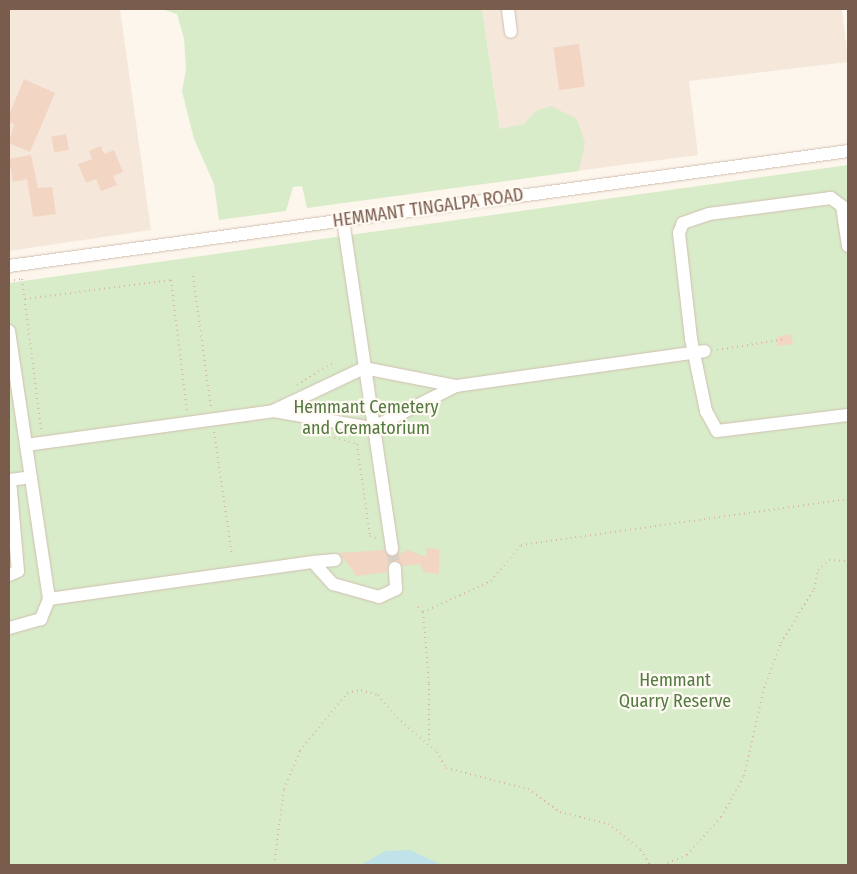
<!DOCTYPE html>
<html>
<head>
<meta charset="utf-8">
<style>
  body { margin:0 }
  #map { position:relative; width:857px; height:874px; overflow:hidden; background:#fdf6ec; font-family:"Fira Sans Condensed",sans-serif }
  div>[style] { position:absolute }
  .residential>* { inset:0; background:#f5e8da }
  .green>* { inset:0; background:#d8ecc9 }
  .water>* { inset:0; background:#bfe3e8 }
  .building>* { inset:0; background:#f3d5c3; transform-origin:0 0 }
  .minor-tunnel>* { height:12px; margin-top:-6px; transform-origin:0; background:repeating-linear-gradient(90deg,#dcd0c4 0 12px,transparent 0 18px) }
  .path>* { height:2px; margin-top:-1px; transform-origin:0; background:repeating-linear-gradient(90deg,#d9b8a5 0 1px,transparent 0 5px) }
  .roads { filter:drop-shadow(0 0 1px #d1beb0) drop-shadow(0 0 1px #d1beb0) }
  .minor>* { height:12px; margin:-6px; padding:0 6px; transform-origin:6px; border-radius:6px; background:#fff }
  span { translate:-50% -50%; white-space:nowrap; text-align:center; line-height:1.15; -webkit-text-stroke:4.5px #fffaf3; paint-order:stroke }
  .street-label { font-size:18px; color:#7a5c4d }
  .park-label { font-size:18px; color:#537a41 }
  .frame { position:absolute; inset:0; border:10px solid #7a5c4d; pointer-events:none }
</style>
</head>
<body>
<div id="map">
  <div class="residential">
    <div style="clip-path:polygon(9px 9px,120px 9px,151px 230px,9px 251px)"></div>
    <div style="clip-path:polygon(482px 9px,842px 9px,848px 62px,689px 81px,698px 155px,508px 180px)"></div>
  </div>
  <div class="green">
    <div style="clip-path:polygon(162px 9px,482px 9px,500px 129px,524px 124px,536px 111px,551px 106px,577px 119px,585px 143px,579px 171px,307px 208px,302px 186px,293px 187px,286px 211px,219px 220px,214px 184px,194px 139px,182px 91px,186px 69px,184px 39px,177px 14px)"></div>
    <div style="clip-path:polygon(848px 165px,848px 865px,9px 865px,9px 283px)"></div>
  </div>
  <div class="water">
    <div style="clip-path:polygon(410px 850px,442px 865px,361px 865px,385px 851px)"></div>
  </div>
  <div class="building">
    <div style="left:579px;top:44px;width:43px;height:26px;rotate:82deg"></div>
    <div style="clip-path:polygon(24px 79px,55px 93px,30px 152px,9px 143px,14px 124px,9px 122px,9px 115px)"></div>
    <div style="left:66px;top:134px;width:16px;height:15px;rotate:79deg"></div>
    <div style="clip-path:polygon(101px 146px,104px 154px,114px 150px,123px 172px,113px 176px,117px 185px,101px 191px,96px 179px,86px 183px,78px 164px,92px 159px,89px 151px)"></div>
    <div style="clip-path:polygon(31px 155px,38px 188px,52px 187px,56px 214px,33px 217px,27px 179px,13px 182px,9px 159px)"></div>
    <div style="clip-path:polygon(791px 334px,793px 344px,778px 346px,777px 337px)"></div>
    <div style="clip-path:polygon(427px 548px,439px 549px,439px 574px,424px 572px,420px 564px,403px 566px,395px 560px,388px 564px,387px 572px,357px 576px,339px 553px,384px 550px,393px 557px,408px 550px,426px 557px)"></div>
  </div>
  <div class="minor-tunnel">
    <div style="left:392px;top:549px;width:19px;rotate:81deg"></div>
  </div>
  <div class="path">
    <div style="left:193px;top:276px;width:132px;rotate:82.2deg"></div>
    <div style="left:9px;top:281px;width:13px;rotate:-9deg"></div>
    <div style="left:22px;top:279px;width:152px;rotate:82.8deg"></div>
    <div style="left:25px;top:299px;width:147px;rotate:-7.4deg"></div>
    <div style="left:171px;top:280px;width:131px;rotate:83deg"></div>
    <div style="left:717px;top:350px;width:69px;rotate:-9.2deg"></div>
    <div style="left:297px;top:385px;width:44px;rotate:-31.9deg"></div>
    <div style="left:310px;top:431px;width:49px;rotate:15.5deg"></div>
    <div style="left:357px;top:444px;width:93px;rotate:82deg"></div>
    <div style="left:370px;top:536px;width:9px;rotate:21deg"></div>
    <div style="left:214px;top:432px;width:124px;rotate:81.7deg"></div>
    <div style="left:418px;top:607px;width:7px;rotate:45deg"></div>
    <div style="left:423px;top:612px;width:72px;rotate:85.2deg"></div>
    <div style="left:429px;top:684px;width:60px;rotate:90deg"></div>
    <div style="left:423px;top:612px;width:75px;rotate:-24.5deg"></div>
    <div style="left:491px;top:581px;width:47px;rotate:-50.2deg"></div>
    <div style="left:521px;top:545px;width:330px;rotate:-8deg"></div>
    <div style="left:274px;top:865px;width:77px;rotate:-82.5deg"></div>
    <div style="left:284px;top:789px;width:41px;rotate:-67.2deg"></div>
    <div style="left:300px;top:751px;width:75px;rotate:-51deg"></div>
    <div style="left:347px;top:693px;width:14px;rotate:-12deg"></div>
    <div style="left:361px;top:690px;width:18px;rotate:16deg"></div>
    <div style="left:378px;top:695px;width:30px;rotate:50deg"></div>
    <div style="left:397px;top:718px;width:52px;rotate:40.4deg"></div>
    <div style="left:437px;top:752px;width:18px;rotate:61deg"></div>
    <div style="left:446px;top:768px;width:85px;rotate:14.4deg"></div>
    <div style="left:528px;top:789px;width:39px;rotate:36deg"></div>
    <div style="left:560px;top:812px;width:49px;rotate:14deg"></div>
    <div style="left:608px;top:824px;width:42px;rotate:38.2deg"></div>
    <div style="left:641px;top:850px;width:17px;rotate:59deg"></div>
    <div style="left:663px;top:865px;width:26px;rotate:-23deg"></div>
    <div style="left:687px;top:855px;width:51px;rotate:-48.2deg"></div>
    <div style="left:721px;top:817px;width:47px;rotate:-60.7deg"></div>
    <div style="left:744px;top:776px;width:90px;rotate:-77.2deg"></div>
    <div style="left:764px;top:688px;width:48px;rotate:-69.3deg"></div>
    <div style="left:781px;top:643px;width:63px;rotate:-58.6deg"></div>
    <div style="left:814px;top:589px;width:19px;rotate:-78deg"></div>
    <div style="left:818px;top:570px;width:15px;rotate:-42deg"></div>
    <div style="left:829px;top:560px;width:19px;rotate:3deg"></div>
  </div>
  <div class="roads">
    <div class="minor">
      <div style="left:508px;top:9px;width:23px;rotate:83deg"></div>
      <div style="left:343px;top:220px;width:333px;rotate:81.5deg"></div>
      <div style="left:848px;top:246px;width:40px;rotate:-98.5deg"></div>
      <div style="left:842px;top:206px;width:14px;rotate:-144deg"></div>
      <div style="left:831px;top:198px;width:123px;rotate:172.5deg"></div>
      <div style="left:709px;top:214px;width:28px;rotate:161deg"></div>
      <div style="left:683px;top:223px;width:11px;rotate:112deg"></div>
      <div style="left:679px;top:233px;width:107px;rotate:83.5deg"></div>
      <div style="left:691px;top:339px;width:74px;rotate:78.2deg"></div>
      <div style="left:706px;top:411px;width:23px;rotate:61deg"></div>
      <div style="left:717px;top:431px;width:132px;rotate:-7deg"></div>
      <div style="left:9px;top:266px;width:847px;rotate:-7.8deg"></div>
      <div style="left:9px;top:331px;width:271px;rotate:81.5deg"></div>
      <div style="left:49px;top:599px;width:22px;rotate:112deg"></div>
      <div style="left:41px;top:619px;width:33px;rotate:164deg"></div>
      <div style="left:456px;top:386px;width:94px;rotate:153.4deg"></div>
      <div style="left:372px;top:428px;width:100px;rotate:-170.3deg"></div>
      <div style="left:273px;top:411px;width:101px;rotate:-25.3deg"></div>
      <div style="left:364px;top:368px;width:94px;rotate:11.1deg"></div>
      <div style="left:456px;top:386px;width:251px;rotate:-8deg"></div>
      <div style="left:26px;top:445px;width:249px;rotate:-7.8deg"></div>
      <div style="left:335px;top:560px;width:22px;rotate:175deg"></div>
      <div style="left:313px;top:562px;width:30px;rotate:48deg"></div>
      <div style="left:333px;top:584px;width:48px;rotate:15.8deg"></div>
      <div style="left:379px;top:597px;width:19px;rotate:-25deg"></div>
      <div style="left:396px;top:589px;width:21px;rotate:-93deg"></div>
      <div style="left:9px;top:575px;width:10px;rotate:-24deg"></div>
      <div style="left:18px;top:571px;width:91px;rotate:-95deg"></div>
      <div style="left:10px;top:480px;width:21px;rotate:-8deg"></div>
      <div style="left:49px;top:599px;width:267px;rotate:-8deg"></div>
    </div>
  </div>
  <div class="street-label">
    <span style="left:428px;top:208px;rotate:-8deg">HEMMANT TINGALPA ROAD</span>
  </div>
  <div class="park-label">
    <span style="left:366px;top:418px">Hemmant Cemetery<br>and Crematorium</span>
    <span style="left:675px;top:691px">Hemmant<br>Quarry Reserve</span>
  </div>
  <div class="frame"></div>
</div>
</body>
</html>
